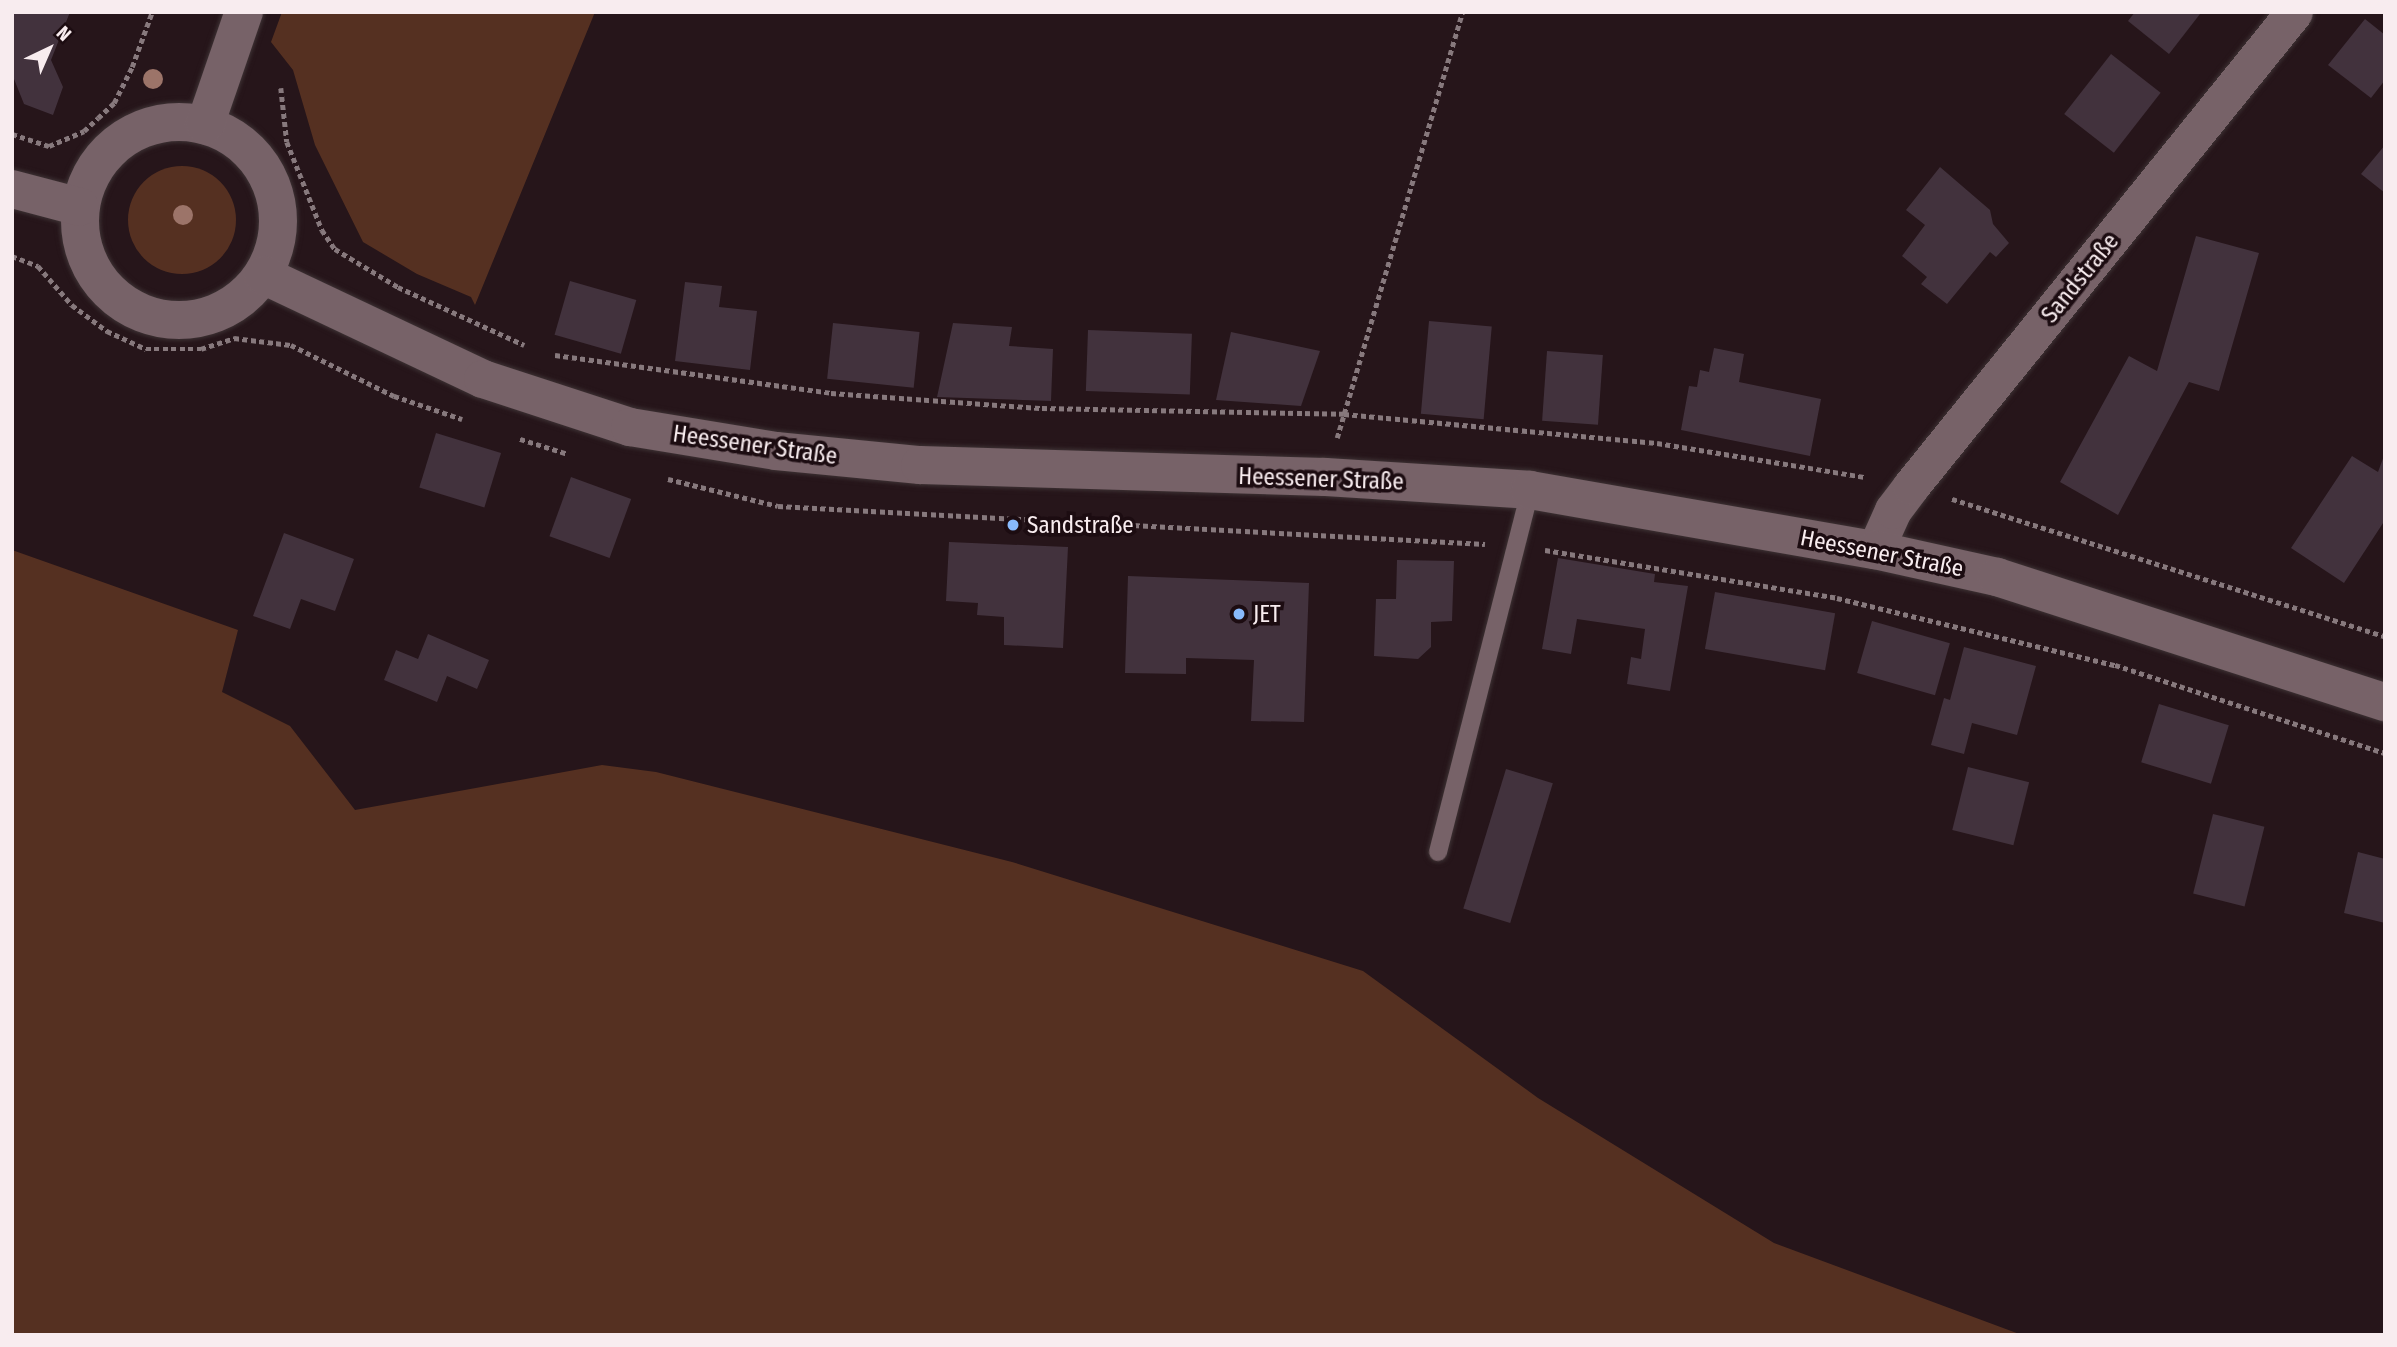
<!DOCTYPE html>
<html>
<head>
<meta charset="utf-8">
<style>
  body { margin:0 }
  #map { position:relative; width:2397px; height:1347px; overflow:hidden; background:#26151a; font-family:"Fira Sans Condensed",sans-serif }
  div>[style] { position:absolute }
  .green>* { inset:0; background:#553021 }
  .round { border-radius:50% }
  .building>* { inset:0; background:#42323d; transform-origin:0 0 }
  .path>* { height:4.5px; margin-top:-2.25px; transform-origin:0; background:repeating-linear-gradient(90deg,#87797d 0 5px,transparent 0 8.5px) }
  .roads { filter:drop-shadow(0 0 2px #3d3234) drop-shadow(0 0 2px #3d3234) }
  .lane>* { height:18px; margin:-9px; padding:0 9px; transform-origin:9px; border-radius:9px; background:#776268 }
  .street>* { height:37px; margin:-18.5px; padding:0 18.5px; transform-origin:18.5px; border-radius:18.5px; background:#776268 }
  .secondary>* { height:38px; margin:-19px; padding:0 19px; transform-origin:19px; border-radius:19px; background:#776268 }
  .secondary>.ring { margin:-19px; padding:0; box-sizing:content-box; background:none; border:38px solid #776268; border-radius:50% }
  .trees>* { width:20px; height:20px; margin:-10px; border-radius:50%; background:#9c7469 }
  .dots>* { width:19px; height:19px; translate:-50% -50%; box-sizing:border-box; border:4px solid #1c0c11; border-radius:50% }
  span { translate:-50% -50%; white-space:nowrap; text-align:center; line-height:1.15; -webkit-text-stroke:7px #1c0c11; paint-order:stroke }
  .street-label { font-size:23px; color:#f8ecef }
  .poi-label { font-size:23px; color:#f8ecef }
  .left { translate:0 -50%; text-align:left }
  .frame { position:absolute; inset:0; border:14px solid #f8ecef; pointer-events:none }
  .north { position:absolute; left:14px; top:14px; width:70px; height:70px; -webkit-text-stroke:5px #1c0c11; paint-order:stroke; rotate:44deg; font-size:19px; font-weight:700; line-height:28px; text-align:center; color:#f8ecef }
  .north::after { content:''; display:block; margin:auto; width:24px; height:32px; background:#f8ecef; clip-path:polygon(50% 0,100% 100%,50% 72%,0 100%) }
</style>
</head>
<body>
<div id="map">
  <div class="green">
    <div style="clip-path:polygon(282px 12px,595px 12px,475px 305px,471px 297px,417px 274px,363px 242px,315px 145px,293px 70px,271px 42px)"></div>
    <div class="round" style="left:128px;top:166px;width:108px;height:108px"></div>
    <div style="clip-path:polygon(12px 550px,238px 630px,222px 692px,290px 726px,355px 810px,602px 765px,656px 772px,1012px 862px,1363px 971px,1538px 1098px,1774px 1243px,2022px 1335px,12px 1335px)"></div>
  </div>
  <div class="building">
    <div style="clip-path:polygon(12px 12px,70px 12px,51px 60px,63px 87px,53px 115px,24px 104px,12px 74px)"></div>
    <div style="clip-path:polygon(2135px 12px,2197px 12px,2200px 14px,2169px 54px,2128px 21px)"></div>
    <div style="clip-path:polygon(2365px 19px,2385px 35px,2385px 80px,2371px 98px,2328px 65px)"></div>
    <div style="left:2111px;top:54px;width:63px;height:76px;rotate:38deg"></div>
    <div style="clip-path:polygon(2385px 145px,2385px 193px,2361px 174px)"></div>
    <div style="clip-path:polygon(1940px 167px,1990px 210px,1993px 224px,2009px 243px,1996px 257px,1990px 252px,1947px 304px,1921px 284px,1927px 277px,1902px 256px,1925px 225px,1906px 210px)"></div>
    <div style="clip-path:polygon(2196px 236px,2259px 253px,2219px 391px,2189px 382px,2118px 515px,2060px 482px,2129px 356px,2157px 371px)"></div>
    <div style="left:570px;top:281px;width:69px;height:56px;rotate:16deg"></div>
    <div style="clip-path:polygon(685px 282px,722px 286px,719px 307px,757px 311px,750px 370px,675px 361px)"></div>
    <div style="left:1429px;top:321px;width:63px;height:93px;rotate:5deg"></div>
    <div style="left:833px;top:323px;width:87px;height:56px;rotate:6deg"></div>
    <div style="clip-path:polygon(953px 323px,1012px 327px,1009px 346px,1053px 349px,1051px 401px,937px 397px)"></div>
    <div style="left:1088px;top:330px;width:104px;height:61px;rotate:2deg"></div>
    <div style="clip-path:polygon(1231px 332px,1320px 351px,1301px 406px,1216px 400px)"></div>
    <div style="clip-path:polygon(1714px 348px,1744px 354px,1739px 382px,1821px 399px,1810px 456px,1681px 430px,1689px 386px,1697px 387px,1700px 370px,1709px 372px)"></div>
    <div style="left:1547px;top:351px;width:56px;height:70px;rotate:4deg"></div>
    <div style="left:436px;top:433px;width:68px;height:57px;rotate:17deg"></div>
    <div style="clip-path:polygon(2385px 453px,2385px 520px,2344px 583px,2291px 548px,2352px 456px,2378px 472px)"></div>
    <div style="left:571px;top:477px;width:64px;height:63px;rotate:20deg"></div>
    <div style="clip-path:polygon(284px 533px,354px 559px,335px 611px,301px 599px,290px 629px,253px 616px)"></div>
    <div style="clip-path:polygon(949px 542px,1068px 547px,1063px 648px,1004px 645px,1004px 617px,977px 615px,978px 603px,946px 601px)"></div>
    <div style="clip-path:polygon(1558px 558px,1655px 574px,1654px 582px,1688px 586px,1670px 691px,1627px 684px,1631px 657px,1641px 659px,1645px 629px,1577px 619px,1571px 654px,1542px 649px)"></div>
    <div style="clip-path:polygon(1397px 560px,1454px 561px,1452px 621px,1431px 622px,1431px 647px,1418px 659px,1374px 656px,1376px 599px,1396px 599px)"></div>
    <div style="clip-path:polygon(1128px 576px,1309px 583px,1304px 722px,1251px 721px,1254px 660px,1186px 658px,1186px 674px,1125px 673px)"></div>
    <div style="left:1715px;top:592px;width:122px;height:58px;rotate:10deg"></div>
    <div style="left:1872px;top:621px;width:81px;height:54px;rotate:16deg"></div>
    <div style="clip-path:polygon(428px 634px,489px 660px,477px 689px,447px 676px,437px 702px,384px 680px,396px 650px,418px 659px)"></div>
    <div style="clip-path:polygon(1964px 647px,2036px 666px,2017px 735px,1972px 723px,1964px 754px,1931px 745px,1944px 698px,1950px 700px)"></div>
    <div style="left:2159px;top:704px;width:73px;height:61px;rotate:17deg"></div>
    <div style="left:1968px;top:767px;width:63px;height:65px;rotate:14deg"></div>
    <div style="left:1506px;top:769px;width:49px;height:146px;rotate:17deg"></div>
    <div style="left:2213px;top:814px;width:53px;height:82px;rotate:14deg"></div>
    <div style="clip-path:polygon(2358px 852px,2385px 859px,2385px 923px,2344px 913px)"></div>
  </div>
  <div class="path">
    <div style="left:281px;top:88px;width:54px;rotate:83.7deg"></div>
    <div style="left:287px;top:142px;width:95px;rotate:68.3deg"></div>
    <div style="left:322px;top:230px;width:23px;rotate:56deg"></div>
    <div style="left:335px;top:249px;width:74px;rotate:31.1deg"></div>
    <div style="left:398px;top:287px;width:139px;rotate:24.7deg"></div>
    <div style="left:12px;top:134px;width:39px;rotate:18deg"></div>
    <div style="left:49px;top:146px;width:38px;rotate:-23deg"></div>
    <div style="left:84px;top:131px;width:19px;rotate:-43deg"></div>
    <div style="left:98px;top:118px;width:22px;rotate:-43deg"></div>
    <div style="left:114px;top:103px;width:40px;rotate:-63.4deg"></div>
    <div style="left:132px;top:67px;width:59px;rotate:-70deg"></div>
    <div style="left:12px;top:256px;width:28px;rotate:21deg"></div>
    <div style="left:38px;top:266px;width:52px;rotate:48.9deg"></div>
    <div style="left:72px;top:305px;width:44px;rotate:36.6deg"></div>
    <div style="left:107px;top:331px;width:43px;rotate:24.8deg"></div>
    <div style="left:146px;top:349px;width:55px"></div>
    <div style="left:201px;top:349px;width:35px;rotate:-18deg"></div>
    <div style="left:234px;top:338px;width:57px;rotate:7deg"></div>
    <div style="left:291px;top:345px;width:115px;rotate:26.3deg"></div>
    <div style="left:394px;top:396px;width:72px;rotate:18.7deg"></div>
    <div style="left:555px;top:355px;width:279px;rotate:7.8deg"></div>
    <div style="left:831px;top:393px;width:212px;rotate:4.1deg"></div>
    <div style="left:1042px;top:408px;width:302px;rotate:1.1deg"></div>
    <div style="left:1344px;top:414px;width:314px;rotate:5.3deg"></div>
    <div style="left:1657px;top:443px;width:211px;rotate:9.3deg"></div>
    <div style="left:1337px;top:438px;width:444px;rotate:-73.6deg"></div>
    <div style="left:520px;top:439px;width:50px;rotate:17.4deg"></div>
    <div style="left:668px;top:479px;width:113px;rotate:13.8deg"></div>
    <div style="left:778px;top:506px;width:708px;rotate:3.08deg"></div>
    <div style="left:1952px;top:499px;width:454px;rotate:17.6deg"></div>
    <div style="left:1545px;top:550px;width:296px;rotate:9.3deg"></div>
    <div style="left:1837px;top:598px;width:286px;rotate:13.6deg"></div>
    <div style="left:2115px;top:665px;width:284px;rotate:18.1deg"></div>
  </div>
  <div class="roads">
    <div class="lane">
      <div style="left:1438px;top:852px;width:374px;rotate:-75.7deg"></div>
    </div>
    <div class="street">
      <div style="left:1875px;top:550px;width:44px;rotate:-65.8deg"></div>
      <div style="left:1893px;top:510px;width:30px;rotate:-53deg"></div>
      <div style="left:1911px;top:486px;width:609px;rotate:-51.06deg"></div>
    </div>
    <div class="secondary">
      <div class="ring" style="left:80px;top:122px;width:160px;height:160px"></div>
      <div style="left:205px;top:125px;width:120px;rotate:-71deg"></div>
      <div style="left:12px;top:189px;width:70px;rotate:14.8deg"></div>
      <div style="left:263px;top:275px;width:243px;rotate:25.3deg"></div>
      <div style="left:483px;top:379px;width:155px;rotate:18.1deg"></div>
      <div style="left:630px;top:427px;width:148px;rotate:9.3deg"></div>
      <div style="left:776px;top:451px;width:145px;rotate:5.6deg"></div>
      <div style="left:920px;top:465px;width:405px;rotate:1.7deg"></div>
      <div style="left:1325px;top:477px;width:205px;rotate:3.6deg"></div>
      <div style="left:1530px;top:490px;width:350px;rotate:9.9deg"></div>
      <div style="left:1875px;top:550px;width:125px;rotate:12.5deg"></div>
      <div style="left:1997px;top:577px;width:408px;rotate:17.9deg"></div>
    </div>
  </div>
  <div class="trees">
    <div style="left:153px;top:79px"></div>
    <div style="left:183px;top:215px"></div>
  </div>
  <div class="dots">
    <div style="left:1013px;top:525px;background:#88bafc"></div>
    <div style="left:1239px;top:614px;background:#88bafc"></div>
  </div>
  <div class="street-label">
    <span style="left:2080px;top:278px;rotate:-51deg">Sandstraße</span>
    <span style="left:755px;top:445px;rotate:8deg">Heessener Straße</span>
    <span style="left:1321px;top:479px;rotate:2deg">Heessener Straße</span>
    <span style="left:1882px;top:553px;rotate:11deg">Heessener Straße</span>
  </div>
  <div class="poi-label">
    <span class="left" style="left:1027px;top:525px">Sandstraße</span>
    <span class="left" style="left:1253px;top:614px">JET</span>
  </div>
  <div class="frame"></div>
  <div class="north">N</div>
</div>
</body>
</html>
